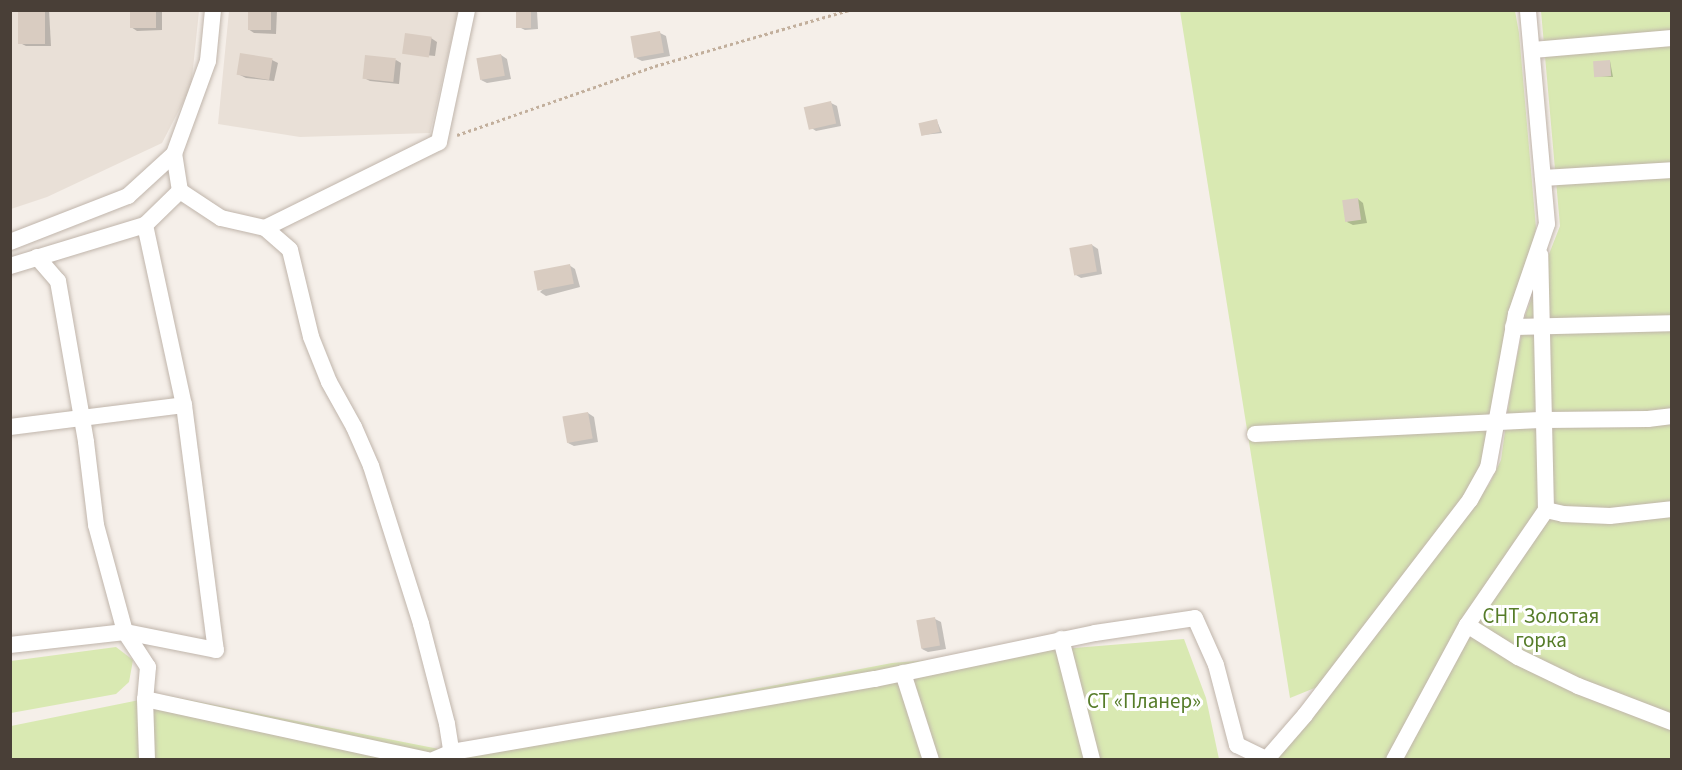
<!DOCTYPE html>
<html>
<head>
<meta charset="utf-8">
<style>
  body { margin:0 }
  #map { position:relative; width:1682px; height:770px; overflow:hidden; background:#f5efe9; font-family:"Source Sans 3",sans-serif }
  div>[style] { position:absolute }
  .residential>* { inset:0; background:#e9e0d7 }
  .green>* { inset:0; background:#d9e9b2 }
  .shadow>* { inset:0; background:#0003 }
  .building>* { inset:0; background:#d9ccc1; transform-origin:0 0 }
  .path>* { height:3px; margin-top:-1.5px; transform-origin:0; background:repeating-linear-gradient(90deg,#c2af9c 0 3px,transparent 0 6px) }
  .roads { filter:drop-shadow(0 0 2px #c0b5ab) drop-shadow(0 0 2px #c0b5ab) }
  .minor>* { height:16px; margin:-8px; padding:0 8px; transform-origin:8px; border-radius:8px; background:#fff }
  span { translate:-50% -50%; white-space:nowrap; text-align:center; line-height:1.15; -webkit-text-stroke:6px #fff; paint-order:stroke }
  .park-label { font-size:21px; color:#567c29 }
  .frame { position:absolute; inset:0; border:12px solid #493f37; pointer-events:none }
</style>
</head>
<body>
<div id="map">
  <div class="residential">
    <div style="clip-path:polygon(10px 11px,199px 11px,191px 87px,162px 143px,47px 197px,11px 209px)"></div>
    <div style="clip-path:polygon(229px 11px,458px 11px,430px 133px,300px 137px,218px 124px)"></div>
  </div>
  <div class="green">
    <div style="clip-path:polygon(1180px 11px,1515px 11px,1519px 33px,1536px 228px,1481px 478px,1322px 685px,1290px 698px)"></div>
    <div style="clip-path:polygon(1541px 11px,1671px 11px,1671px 759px,1276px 760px,1490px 483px,1501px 460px,1512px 381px,1526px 313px,1560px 226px)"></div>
    <div style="clip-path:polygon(1184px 639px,1206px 698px,1219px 759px,11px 760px,11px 726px,164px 695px,439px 749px,892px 663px)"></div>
    <div style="clip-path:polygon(116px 647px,133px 660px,129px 682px,116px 694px,11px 713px,11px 661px)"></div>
  </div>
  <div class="shadow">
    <div style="clip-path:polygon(19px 10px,49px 10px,51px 46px,26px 46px,20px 43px)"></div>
    <div style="clip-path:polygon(131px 10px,162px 10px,162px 30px,137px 31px,131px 27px)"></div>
    <div style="clip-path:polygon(249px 10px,277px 10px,276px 34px,254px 33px,248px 29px)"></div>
    <div style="clip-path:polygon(518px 10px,537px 11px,538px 29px,525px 30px,519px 27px)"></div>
    <div style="clip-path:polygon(660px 33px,666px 36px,670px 56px,642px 61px,636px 58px)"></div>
    <div style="clip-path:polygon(431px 38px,437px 42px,435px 56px,404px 53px)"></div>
    <div style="clip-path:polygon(501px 55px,507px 59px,511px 79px,487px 83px,481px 80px)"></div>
    <div style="clip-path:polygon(272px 60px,278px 63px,274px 81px,246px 78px,240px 75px)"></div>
    <div style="clip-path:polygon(396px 60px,401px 63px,399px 84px,370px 81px,364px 78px)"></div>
    <div style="clip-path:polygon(1610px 61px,1613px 77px,1595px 76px)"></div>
    <div style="clip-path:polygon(831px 103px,837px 106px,841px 126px,816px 131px,810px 127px)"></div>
    <div style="clip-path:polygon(937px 121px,942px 133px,923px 135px)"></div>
    <div style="clip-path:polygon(1358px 199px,1363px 203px,1367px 223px,1353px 225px,1347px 222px)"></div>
    <div style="clip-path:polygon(1092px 245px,1098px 249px,1102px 274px,1081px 278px,1076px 275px)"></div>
    <div style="clip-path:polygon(569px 265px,575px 269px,580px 287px,546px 296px,540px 292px)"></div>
    <div style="clip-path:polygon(588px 413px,594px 417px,598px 442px,574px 446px,568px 443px)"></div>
    <div style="clip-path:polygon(935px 619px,941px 622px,946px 649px,928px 652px,922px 649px)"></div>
  </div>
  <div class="building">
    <div style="left:18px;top:10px;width:27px;height:34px"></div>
    <div style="left:130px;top:10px;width:26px;height:18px"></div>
    <div style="left:248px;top:10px;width:23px;height:20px"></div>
    <div style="left:516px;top:10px;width:15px;height:18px"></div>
    <div style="left:660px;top:31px;width:22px;height:30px;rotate:80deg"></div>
    <div style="left:405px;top:33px;width:27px;height:21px;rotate:8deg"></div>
    <div style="left:240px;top:53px;width:33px;height:22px;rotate:9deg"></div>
    <div style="left:501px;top:54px;width:22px;height:25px;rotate:80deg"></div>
    <div style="left:365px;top:55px;width:31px;height:24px;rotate:6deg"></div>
    <div style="left:1610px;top:60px;width:16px;height:17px;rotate:86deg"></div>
    <div style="left:831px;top:101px;width:23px;height:28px;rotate:77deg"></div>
    <div style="left:937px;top:119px;width:13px;height:19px;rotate:77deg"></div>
    <div style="left:1358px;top:198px;width:22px;height:16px;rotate:82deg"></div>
    <div style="left:1092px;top:244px;width:28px;height:23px;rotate:80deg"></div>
    <div style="left:570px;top:264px;width:20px;height:37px;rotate:79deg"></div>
    <div style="left:588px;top:412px;width:27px;height:26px;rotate:80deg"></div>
    <div style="left:935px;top:617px;width:29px;height:19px;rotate:80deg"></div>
  </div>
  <div class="path">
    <div style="left:457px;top:135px;width:210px;rotate:-19.2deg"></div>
    <div style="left:655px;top:66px;width:202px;rotate:-16.1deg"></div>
  </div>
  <div class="roads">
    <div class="minor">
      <div style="left:1532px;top:50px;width:141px;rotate:-4.9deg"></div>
      <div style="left:1543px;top:178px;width:129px;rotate:-3.5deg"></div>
      <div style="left:180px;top:191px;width:49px;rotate:33.4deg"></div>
      <div style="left:221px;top:218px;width:45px;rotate:12.8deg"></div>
      <div style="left:265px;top:228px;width:33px;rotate:41deg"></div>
      <div style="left:290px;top:250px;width:89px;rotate:76.4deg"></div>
      <div style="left:311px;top:337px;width:48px;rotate:68.2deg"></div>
      <div style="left:329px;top:382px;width:51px;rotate:60.9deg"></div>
      <div style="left:354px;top:427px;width:43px;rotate:66.4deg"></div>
      <div style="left:371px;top:466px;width:166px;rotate:72.4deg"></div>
      <div style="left:421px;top:624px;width:103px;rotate:75.4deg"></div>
      <div style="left:447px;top:724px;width:36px;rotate:81deg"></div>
      <div style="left:145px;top:225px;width:184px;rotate:77.8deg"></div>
      <div style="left:265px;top:228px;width:194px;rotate:-26.3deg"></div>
      <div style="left:439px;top:142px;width:135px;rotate:-78deg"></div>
      <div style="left:10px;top:242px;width:127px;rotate:-21.3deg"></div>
      <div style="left:128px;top:196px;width:62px;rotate:-42.4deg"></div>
      <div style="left:174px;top:154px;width:99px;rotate:-69.9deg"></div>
      <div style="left:208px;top:61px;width:51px;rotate:-84.4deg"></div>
      <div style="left:37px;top:257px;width:32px;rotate:49deg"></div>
      <div style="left:58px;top:281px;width:163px;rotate:80.1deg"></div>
      <div style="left:86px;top:442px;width:84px;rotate:83.1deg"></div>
      <div style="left:96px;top:525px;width:111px;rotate:74.8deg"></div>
      <div style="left:125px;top:632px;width:42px;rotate:56.7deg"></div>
      <div style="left:148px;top:667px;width:32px;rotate:95deg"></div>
      <div style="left:145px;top:699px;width:61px;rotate:88.1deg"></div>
      <div style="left:10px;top:266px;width:141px;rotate:-16.9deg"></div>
      <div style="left:145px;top:225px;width:49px;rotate:-44.2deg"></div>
      <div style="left:180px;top:191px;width:37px;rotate:-99deg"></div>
      <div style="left:1513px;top:327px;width:159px;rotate:-1.4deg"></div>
      <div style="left:10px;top:427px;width:175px;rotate:-7.2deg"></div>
      <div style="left:184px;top:405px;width:247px;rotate:82.6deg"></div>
      <div style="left:216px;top:650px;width:93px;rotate:-168.8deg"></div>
      <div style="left:125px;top:632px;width:116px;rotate:173.6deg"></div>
      <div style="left:1255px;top:434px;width:290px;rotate:-2.8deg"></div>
      <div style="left:1545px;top:420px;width:103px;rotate:-0.6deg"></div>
      <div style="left:1648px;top:419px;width:24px;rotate:-7deg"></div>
      <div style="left:1546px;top:510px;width:17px;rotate:13deg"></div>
      <div style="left:1563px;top:514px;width:47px;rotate:2.4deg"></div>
      <div style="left:1610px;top:516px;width:62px;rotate:-6.4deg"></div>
      <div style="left:1467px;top:625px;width:60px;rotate:32.1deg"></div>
      <div style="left:1518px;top:657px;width:67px;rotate:25.8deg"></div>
      <div style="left:1578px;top:686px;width:101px;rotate:21deg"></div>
      <div style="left:1061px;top:639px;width:125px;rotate:75.6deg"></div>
      <div style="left:903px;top:673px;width:91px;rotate:72.2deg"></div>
      <div style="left:145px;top:699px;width:289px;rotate:12.2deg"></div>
      <div style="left:433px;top:760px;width:21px;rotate:-23deg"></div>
      <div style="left:452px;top:752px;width:429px;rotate:-9.8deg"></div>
      <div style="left:875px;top:679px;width:225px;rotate:-11.8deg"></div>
      <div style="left:1095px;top:633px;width:101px;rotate:-8.5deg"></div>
      <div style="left:1195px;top:618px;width:51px;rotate:65.9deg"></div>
      <div style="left:1216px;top:665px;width:83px;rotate:75.3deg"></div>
      <div style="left:1237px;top:745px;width:32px;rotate:26deg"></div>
      <div style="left:1266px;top:760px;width:60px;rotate:-49.1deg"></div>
      <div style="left:1305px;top:715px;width:271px;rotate:-52.5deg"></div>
      <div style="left:1470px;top:500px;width:37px;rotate:-61deg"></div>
      <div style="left:1488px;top:468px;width:157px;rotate:-79.7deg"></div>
      <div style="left:1516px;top:314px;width:95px;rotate:-71deg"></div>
      <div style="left:1547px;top:224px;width:215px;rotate:-95.1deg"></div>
      <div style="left:1394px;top:760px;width:153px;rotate:-61.6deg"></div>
      <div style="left:1467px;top:625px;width:140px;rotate:-55.5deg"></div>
      <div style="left:1546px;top:510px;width:255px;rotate:-91.3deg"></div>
    </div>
  </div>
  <div class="park-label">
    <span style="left:1541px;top:628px">СНТ Золотая<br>горка</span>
    <span style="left:1144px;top:701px">СТ «Планер»</span>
  </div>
  <div class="frame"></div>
</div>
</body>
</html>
